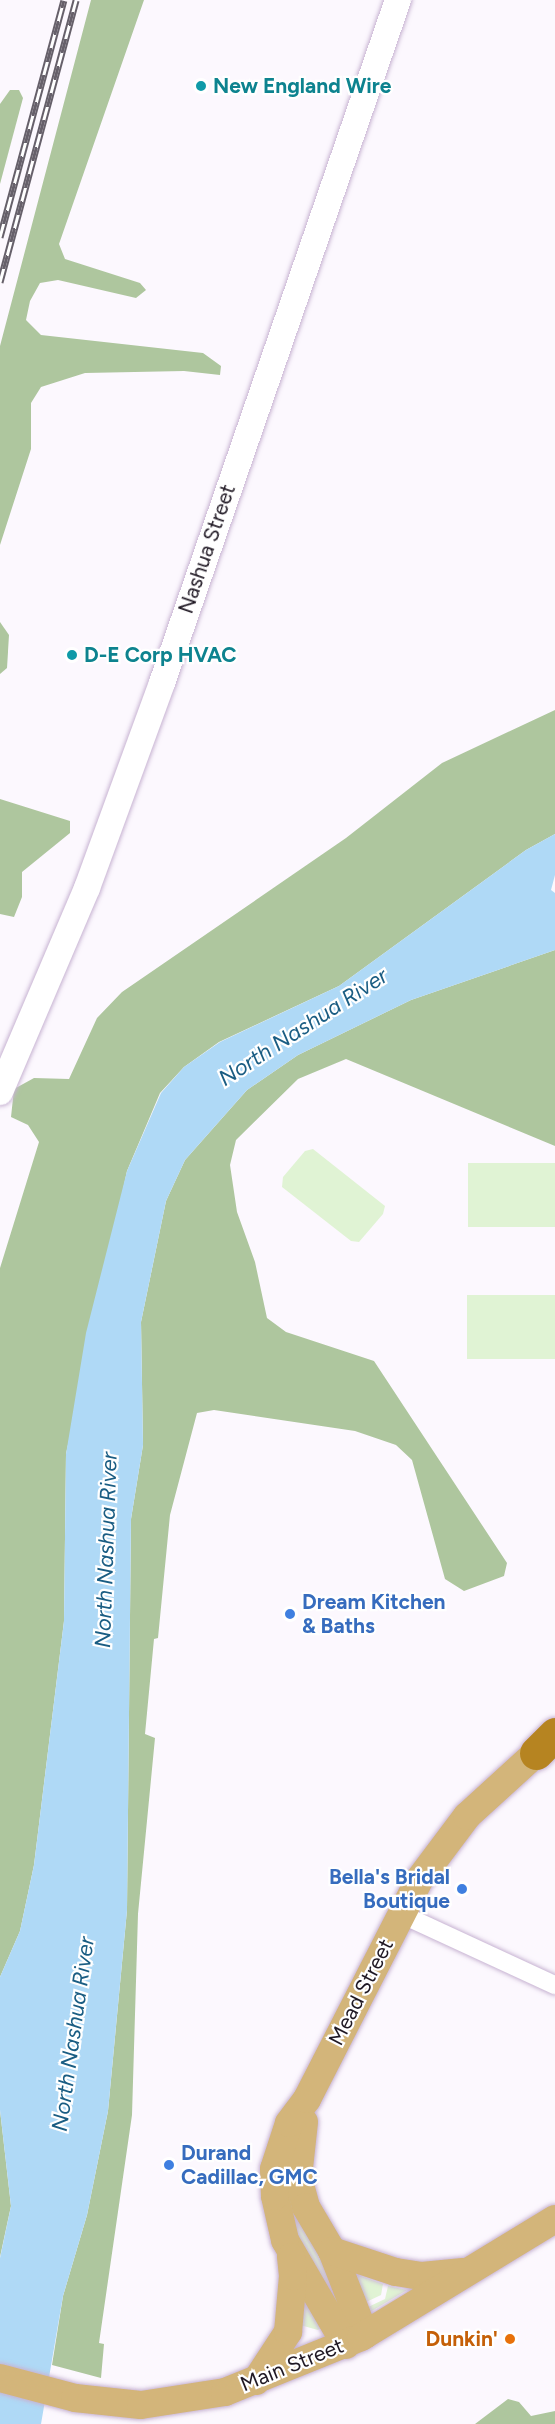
<!DOCTYPE html>
<html>
<head>
<meta charset="utf-8">
<style>
  body { margin:0 }
  #map { position:relative; width:555px; height:2424px; overflow:hidden; background:#fcf8fe; font-family:Figtree,sans-serif }
  div>[style] { position:absolute }
  .green>* { inset:0; background:#e0f3d4; transform-origin:0 0 }
  .forest>* { inset:0; background:#aec69e }
  .water>* { inset:0; background:#afd9f6 }
  .roads { filter:drop-shadow(0 0 2px #c7b3d2) drop-shadow(0 0 2px #c7b3d2) }
  .street>* { height:18px; margin:-9px; padding:0 9px; transform-origin:9px; border-radius:9px; background:#fff }
  .secondary>* { height:26px; margin:-13px; padding:0 13px; transform-origin:13px; border-radius:13px; background:#fff }
  .primary>* { height:28px; margin:-14px; padding:0 14px; transform-origin:14px; border-radius:14px; background:#d3b57a }
  .highway>* { height:33px; margin:-16.5px; padding:0 16.5px; transform-origin:16.5px; border-radius:16.5px; background:#b68421 }
  .rail>* { height:7px; margin-top:-3.5px; transform-origin:0; background:repeating-linear-gradient(90deg,#fff 0 14px,#66606a 0 28px); box-sizing:border-box; border-block:2px solid #66606a }
  .dots>* { width:16px; height:16px; translate:-50% -50%; box-sizing:border-box; border:3px solid #fff; border-radius:50% }
  span { translate:-50% -50%; white-space:nowrap; text-align:center; line-height:1.15; -webkit-text-stroke:4.5px #fff; paint-order:stroke }
  .culture-label { font-size:21px; color:#0d838f; font-weight:700 }
  .left { translate:0 -50%; text-align:left }
  .street-label { font-size:21px; color:#1f1823 }
  .shop-label { font-size:21px; color:#366cbe; font-weight:700 }
  .right { translate:-100% -50%; text-align:right }
  .food-label { font-size:21px; color:#c56008; font-weight:700 }
  .water-label { font-size:22px; color:#1a5d83; font-style:italic }
</style>
</head>
<body>
<div id="map">
  <div class="green">
    <div style="clip-path:polygon(313px 1149px,385px 1206px,383px 1214px,359px 1242px,351px 1241px,282px 1187px,283px 1177px,305px 1151px)"></div>
    <div style="left:468px;top:1163px;width:87px;height:64px"></div>
    <div style="left:467px;top:1295px;width:88px;height:64px"></div>
    <div style="clip-path:polygon(298px 2212px,328px 2270px,338px 2310px,306px 2260px,291px 2214px)"></div>
    <div style="clip-path:polygon(355px 2274px,383px 2284px,381px 2295px,364px 2303px)"></div>
    <div style="clip-path:polygon(388px 2286px,407px 2290px,370px 2312px,366px 2308px,385px 2299px)"></div>
    <div style="clip-path:polygon(304px 2296px,326px 2325px,318px 2330px,300px 2325px)"></div>
  </div>
  <div class="forest">
    <div style="clip-path:polygon(91px 0,144px 0,59px 244px,65px 259px,140px 283px,146px 290px,136px 298px,58px 280px,40px 283px,30px 301px,26px 320px,41px 335px,203px 353px,221px 366px,220px 375px,184px 371px,85px 373px,41px 387px,31px 403px,31px 449px,0 545px,0 346px)"></div>
    <div style="clip-path:polygon(10px 90px,19px 90px,23px 98px,0 184px,0 104px)"></div>
    <div style="clip-path:polygon(0 622px,9px 635px,7px 668px,0 674px)"></div>
    <div style="clip-path:polygon(555px 710px,555px 834px,526px 850px,339px 986px,219px 1042px,184px 1067px,160px 1093px,127px 1171px,66px 1454px,64px 1621px,34px 1865px,20px 1931px,0 1977px,0 1268px,39px 1142px,28px 1125px,11px 1117px,14px 1089px,34px 1078px,69px 1079px,97px 1018px,122px 992px,346px 838px,442px 763px)"></div>
    <div style="clip-path:polygon(0 799px,70px 821px,70px 833px,22px 872px,22px 897px,14px 917px,0 914px)"></div>
    <div style="clip-path:polygon(555px 950px,555px 1146px,346px 1059px,298px 1079px,236px 1140px,230px 1165px,237px 1212px,255px 1262px,267px 1318px,286px 1332px,374px 1361px,507px 1563px,504px 1576px,464px 1591px,445px 1579px,412px 1460px,396px 1445px,355px 1431px,214px 1410px,197px 1413px,170px 1515px,158px 1638px,154px 1639px,145px 1734px,155px 1738px,138px 1914px,132px 2115px,99px 2343px,104px 2344px,101px 2378px,52px 2365px,63px 2296px,87px 2215px,108px 2111px,127px 1910px,131px 1519px,143px 1445px,141px 1322px,166px 1201px,185px 1160px,247px 1090px,298px 1055px,411px 1000px)"></div>
    <div style="clip-path:polygon(0 2110px,11px 2206px,0 2257px)"></div>
    <div style="clip-path:polygon(508px 2399px,519px 2402px,531px 2416px,555px 2411px,555px 2424px,475px 2424px)"></div>
  </div>
  <div class="water">
    <div style="clip-path:polygon(555px 834px,555px 875px,551px 890px,555px 893px,555px 950px,411px 1000px,298px 1055px,247px 1090px,185px 1160px,166px 1201px,141px 1322px,143px 1445px,131px 1519px,127px 1910px,108px 2111px,87px 2215px,63px 2296px,41px 2424px,0 2424px,0 2258px,11px 2206px,0 2110px,0 1977px,20px 1931px,34px 1865px,64px 1621px,66px 1454px,86px 1333px,127px 1171px,161px 1093px,184px 1067px,220px 1042px,339px 986px,526px 850px)"></div>
  </div>
  <div class="roads">
    <div class="street">
      <div style="left:401px;top:1914px;width:170px;rotate:24.8deg"></div>
    </div>
    <div class="secondary">
      <div style="left:0;top:1092px;width:222px;rotate:-66.9deg"></div>
      <div style="left:87px;top:888px;width:218px;rotate:-69.9deg"></div>
      <div style="left:162px;top:683px;width:723px;rotate:-70.94deg"></div>
    </div>
    <div class="primary">
      <div style="left:304px;top:2122px;width:55px;rotate:96.2deg"></div>
      <div style="left:298px;top:2177px;width:31px;rotate:75deg"></div>
      <div style="left:306px;top:2207px;width:51px;rotate:59.4deg"></div>
      <div style="left:332px;top:2251px;width:90px;rotate:68.6deg"></div>
      <div style="left:332px;top:2251px;width:67px;rotate:18.2deg"></div>
      <div style="left:396px;top:2272px;width:26px;rotate:9deg"></div>
      <div style="left:422px;top:2276px;width:41px;rotate:-5.6deg"></div>
      <div style="left:346px;top:2345px;width:121px;rotate:-120.2deg"></div>
      <div style="left:285px;top:2240px;width:45px;rotate:-102.8deg"></div>
      <div style="left:275px;top:2196px;width:27px;rotate:-92deg"></div>
      <div style="left:274px;top:2169px;width:48px;rotate:-71.9deg"></div>
      <div style="left:289px;top:2123px;width:30px;rotate:-53deg"></div>
      <div style="left:307px;top:2099px;width:246px;rotate:-62.9deg"></div>
      <div style="left:419px;top:1880px;width:80px;rotate:-53.1deg"></div>
      <div style="left:467px;top:1816px;width:93px;rotate:-42.4deg"></div>
      <div style="left:0;top:2378px;width:78px;rotate:14.9deg"></div>
      <div style="left:75px;top:2398px;width:66px;rotate:6.1deg"></div>
      <div style="left:141px;top:2405px;width:85px;rotate:-8.8deg"></div>
      <div style="left:225px;top:2392px;width:147px;rotate:-22deg"></div>
      <div style="left:361px;top:2337px;width:227px;rotate:-31.3deg"></div>
      <div style="left:256px;top:2381px;width:59px;rotate:-56.9deg"></div>
      <div style="left:288px;top:2332px;width:56px;rotate:-84.9deg"></div>
      <div style="left:293px;top:2276px;width:19px;rotate:-96deg"></div>
    </div>
    <div class="highway">
      <div style="left:536px;top:1753px;width:27px;rotate:-45deg"></div>
    </div>
  </div>
  <div class="rail">
    <div style="left:0;top:237px;width:245px;rotate:-74.9deg"></div>
    <div style="left:0;top:282px;width:292px;rotate:-74.9deg"></div>
  </div>
  <div class="dots">
    <div style="left:201px;top:86px;background:#0f9aa8"></div>
    <div style="left:72px;top:655px;background:#0f9aa8"></div>
    <div style="left:290px;top:1614px;background:#3f7fe0"></div>
    <div style="left:462px;top:1889px;background:#3f7fe0"></div>
    <div style="left:169px;top:2165px;background:#3f7fe0"></div>
    <div style="left:510px;top:2339px;background:#e8710a"></div>
  </div>
  <div class="culture-label">
    <span class="left" style="left:213px;top:86px">New England Wire</span>
    <span class="left" style="left:84px;top:655px">D-E Corp HVAC</span>
  </div>
  <div class="street-label">
    <span style="left:207px;top:549px;rotate:-71deg">Nashua Street</span>
    <span style="left:361px;top:1992px;rotate:-63deg">Mead Street</span>
    <span style="left:292px;top:2365px;rotate:-22deg">Main Street</span>
  </div>
  <div class="shop-label">
    <span class="left" style="left:302px;top:1614px">Dream Kitchen<br>&amp; Baths</span>
    <span class="right" style="left:450px;top:1889px">Bella's Bridal<br>Boutique</span>
    <span class="left" style="left:181px;top:2165px">Durand<br>Cadillac, GMC</span>
  </div>
  <div class="food-label">
    <span class="right" style="left:498px;top:2339px">Dunkin'</span>
  </div>
  <div class="water-label">
    <span style="left:303px;top:1027px;rotate:-33deg">North Nashua River</span>
    <span style="left:106px;top:1550px;rotate:-88deg">North Nashua River</span>
    <span style="left:73px;top:2034px;rotate:-82deg">North Nashua River</span>
  </div>
</div>
</body>
</html>
